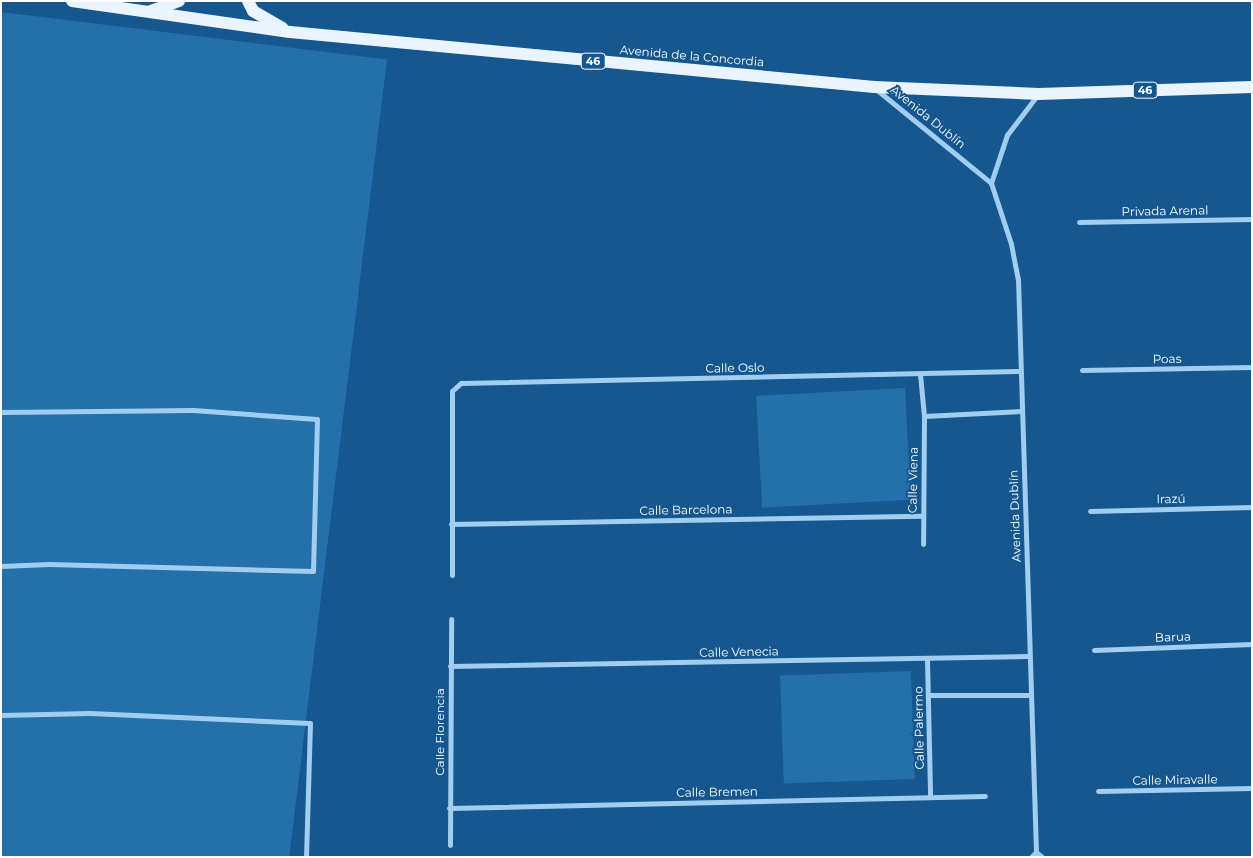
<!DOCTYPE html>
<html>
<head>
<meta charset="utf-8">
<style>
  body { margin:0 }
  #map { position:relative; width:1253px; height:858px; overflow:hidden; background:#15578e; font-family:Montserrat,sans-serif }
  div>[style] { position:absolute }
  .green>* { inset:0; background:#2470ab; transform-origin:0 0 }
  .street>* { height:5px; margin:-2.5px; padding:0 2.5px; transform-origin:2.5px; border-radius:2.5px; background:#a1cdf0 }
  .primary>* { height:12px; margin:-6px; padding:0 6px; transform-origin:6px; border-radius:6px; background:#eaf4ff }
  span { translate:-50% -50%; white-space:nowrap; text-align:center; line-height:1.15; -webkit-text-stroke:4px #15578e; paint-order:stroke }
  .shield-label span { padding:1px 4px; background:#15578e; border:1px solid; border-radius:4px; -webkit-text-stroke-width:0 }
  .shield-label { font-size:11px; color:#fff; font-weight:700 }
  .street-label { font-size:12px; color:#fff }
  .frame { position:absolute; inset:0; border:2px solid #fff; pointer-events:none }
</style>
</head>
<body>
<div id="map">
  <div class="green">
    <div style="left:1px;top:12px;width:389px;height:845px;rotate:7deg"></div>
    <div style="left:905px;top:388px;width:112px;height:149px;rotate:87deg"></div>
    <div style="left:911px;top:671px;width:108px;height:131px;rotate:88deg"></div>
  </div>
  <div class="street">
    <div style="left:877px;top:90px;width:147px;rotate:39.2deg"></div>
    <div style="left:991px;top:183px;width:64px;rotate:71.8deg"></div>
    <div style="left:1011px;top:244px;width:36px;rotate:79deg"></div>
    <div style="left:1018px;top:279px;width:573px;rotate:88.2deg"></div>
    <div style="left:1036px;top:852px;width:7px;rotate:135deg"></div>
    <div style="left:991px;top:183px;width:51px;rotate:-71.6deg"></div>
    <div style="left:1007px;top:135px;width:48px;rotate:-52.7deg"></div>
    <div style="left:1079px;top:222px;width:173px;rotate:-1deg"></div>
    <div style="left:1082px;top:370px;width:170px;rotate:-1deg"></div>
    <div style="left:920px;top:374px;width:42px;rotate:84.6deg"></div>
    <div style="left:924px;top:416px;width:128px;rotate:90.4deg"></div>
    <div style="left:1px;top:412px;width:192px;rotate:-0.6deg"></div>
    <div style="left:193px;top:410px;width:124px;rotate:4.2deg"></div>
    <div style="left:317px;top:419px;width:152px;rotate:91.5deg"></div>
    <div style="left:313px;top:571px;width:264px;rotate:-178.5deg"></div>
    <div style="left:49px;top:564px;width:48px;rotate:177.6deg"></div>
    <div style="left:924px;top:416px;width:98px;rotate:-2.9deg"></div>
    <div style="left:1090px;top:511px;width:162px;rotate:-1.4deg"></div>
    <div style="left:451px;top:524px;width:471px;rotate:-1deg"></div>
    <div style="left:452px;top:575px;width:184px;rotate:-90deg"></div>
    <div style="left:452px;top:391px;width:12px;rotate:-42deg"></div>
    <div style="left:461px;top:383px;width:559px;rotate:-1.23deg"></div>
    <div style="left:1094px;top:650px;width:158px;rotate:-2.2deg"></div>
    <div style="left:927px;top:659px;width:137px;rotate:88.7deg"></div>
    <div style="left:450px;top:666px;width:578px;rotate:-0.99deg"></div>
    <div style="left:928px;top:695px;width:102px"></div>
    <div style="left:1px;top:715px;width:89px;rotate:-1.3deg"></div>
    <div style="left:90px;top:713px;width:220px;rotate:2.6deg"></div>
    <div style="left:310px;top:723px;width:134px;rotate:91.7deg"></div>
    <div style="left:1098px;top:791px;width:154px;rotate:-1.1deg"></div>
    <div style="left:449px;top:808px;width:536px;rotate:-1.28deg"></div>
    <div style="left:450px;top:845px;width:226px;rotate:-89.7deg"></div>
    <div style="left:1036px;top:852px;width:8px;rotate:40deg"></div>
  </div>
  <div class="primary">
    <div style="left:72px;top:1px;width:220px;rotate:8.1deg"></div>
    <div style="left:290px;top:32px;width:587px;rotate:5.38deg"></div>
    <div style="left:874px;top:87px;width:165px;rotate:2.4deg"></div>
    <div style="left:1039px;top:94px;width:213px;rotate:-1.9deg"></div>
    <div style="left:248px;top:1px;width:11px;rotate:63deg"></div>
    <div style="left:253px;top:11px;width:34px;rotate:30deg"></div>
    <div style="left:151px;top:11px;width:30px;rotate:-20deg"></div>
  </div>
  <div class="shield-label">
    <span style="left:593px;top:61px">46</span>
    <span style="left:1145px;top:90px">46</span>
  </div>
  <div class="street-label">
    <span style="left:692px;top:56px;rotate:5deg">Avenida de la Concordia</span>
    <span style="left:928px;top:117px;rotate:39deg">Avenida Dublín</span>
    <span style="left:1165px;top:211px;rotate:-1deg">Privada Arenal</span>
    <span style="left:1167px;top:359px;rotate:-1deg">Poas</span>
    <span style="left:735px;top:368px;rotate:-1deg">Calle Oslo</span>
    <span style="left:913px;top:480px;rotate:-89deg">Calle Viena</span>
    <span style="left:1171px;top:499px;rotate:-1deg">Irazú</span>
    <span style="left:686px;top:510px;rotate:-1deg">Calle Barcelona</span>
    <span style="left:1015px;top:516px;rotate:-92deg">Avenida Dublín</span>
    <span style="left:1173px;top:637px;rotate:-2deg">Barua</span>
    <span style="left:739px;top:652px;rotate:-1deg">Calle Venecia</span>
    <span style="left:919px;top:728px;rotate:-91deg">Calle Palermo</span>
    <span style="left:440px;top:732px;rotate:-90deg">Calle Florencia</span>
    <span style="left:1175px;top:780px;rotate:-1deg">Calle Miravalle</span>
    <span style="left:717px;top:792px;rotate:-1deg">Calle Bremen</span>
  </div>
  <div class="frame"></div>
</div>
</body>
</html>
